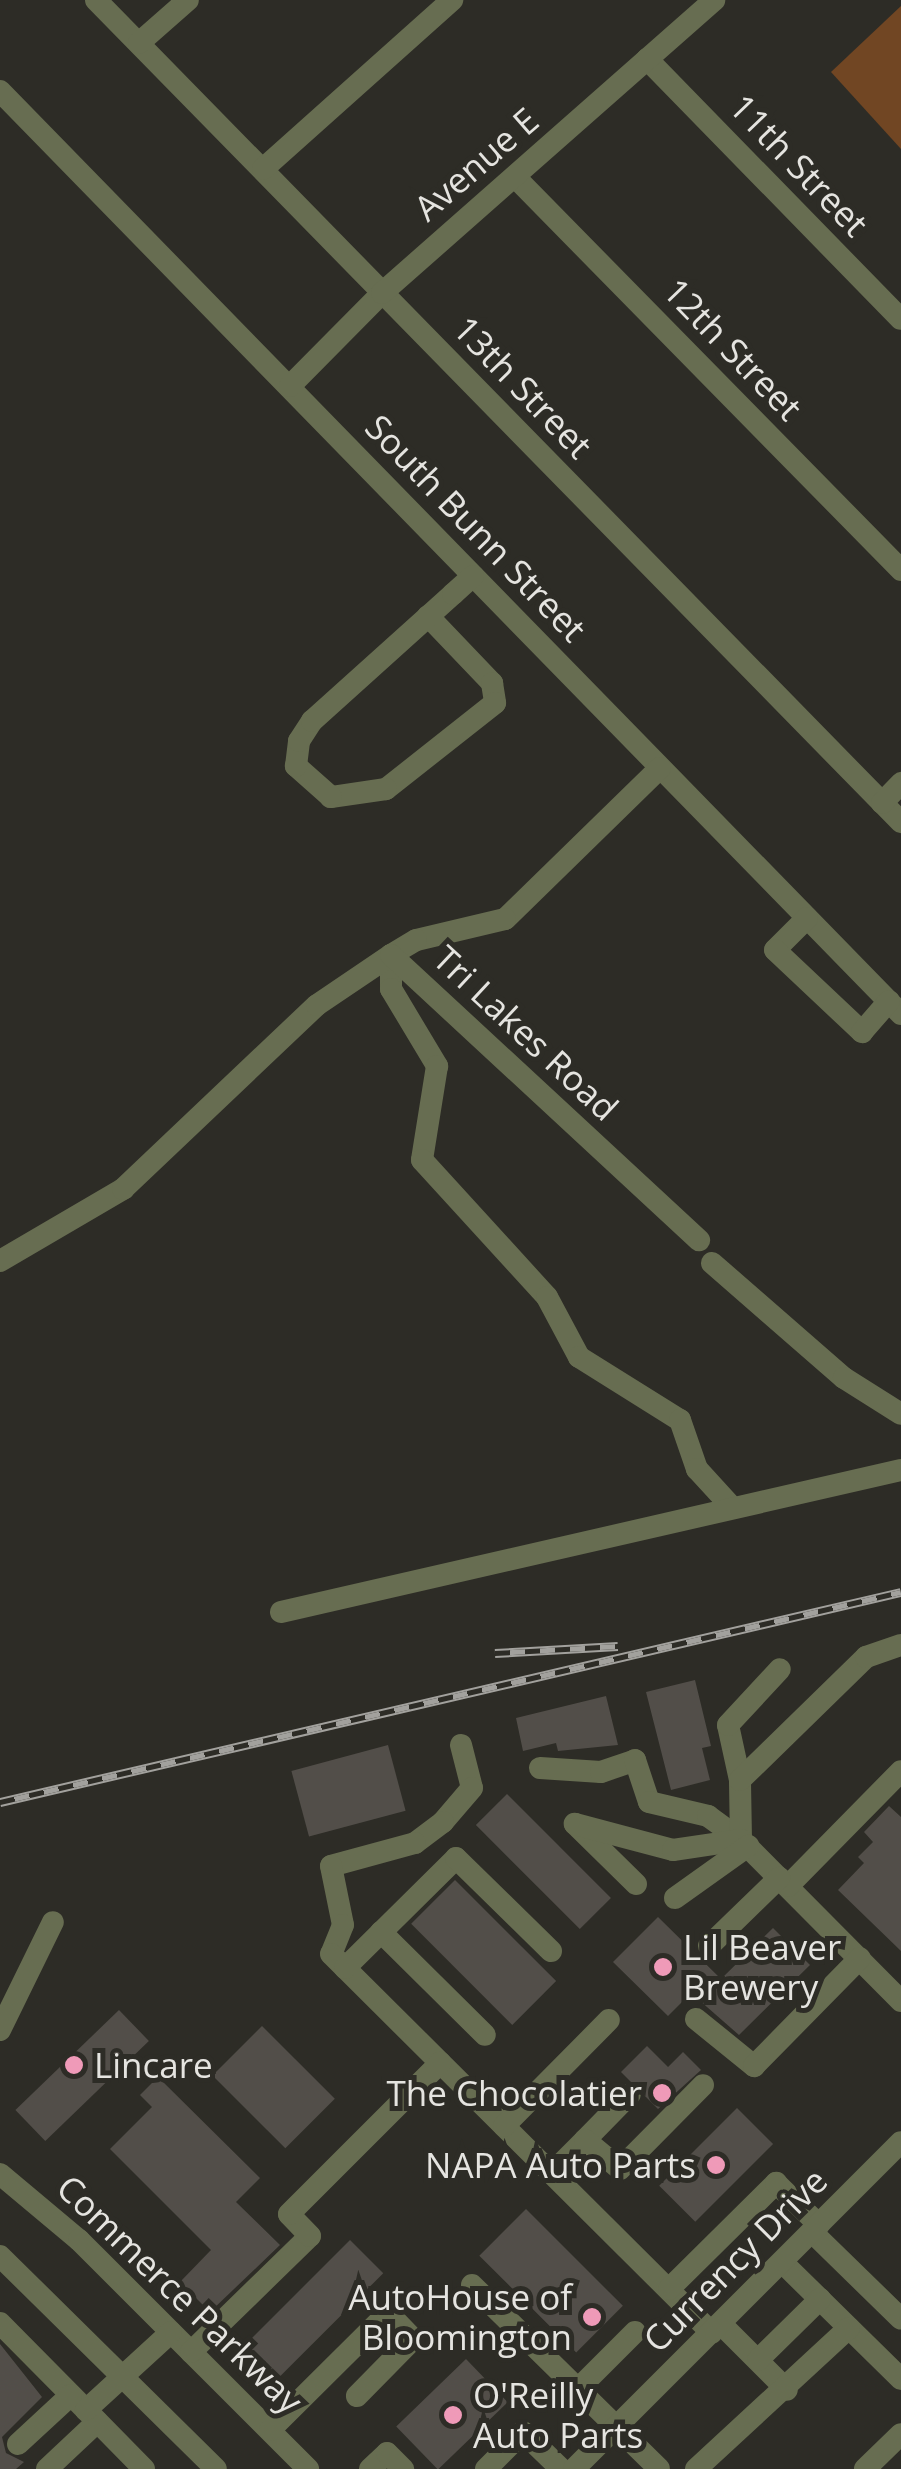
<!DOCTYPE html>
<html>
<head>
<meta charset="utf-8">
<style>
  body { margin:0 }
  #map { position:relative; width:901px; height:2469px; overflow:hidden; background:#2d2c26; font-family:"Open Sans",sans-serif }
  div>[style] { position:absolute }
  .green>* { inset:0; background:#714623 }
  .building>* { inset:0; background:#524e49; transform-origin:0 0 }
  .minor>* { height:22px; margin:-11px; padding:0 11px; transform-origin:11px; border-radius:11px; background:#676d51 }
  .rail>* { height:9px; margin-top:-4.5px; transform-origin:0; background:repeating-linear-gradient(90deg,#2d2c26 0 15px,#a2a19d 0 30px); box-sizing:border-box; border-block:2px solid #a2a19d }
  .dots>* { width:28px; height:28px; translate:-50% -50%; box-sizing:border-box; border:5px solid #2d2c26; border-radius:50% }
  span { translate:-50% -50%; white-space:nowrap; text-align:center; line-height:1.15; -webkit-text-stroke:10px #2d2c26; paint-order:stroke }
  .street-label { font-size:35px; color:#e5e4e0 }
  .poi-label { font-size:35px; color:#e5e4e0 }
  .left { translate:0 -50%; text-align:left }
  .right { translate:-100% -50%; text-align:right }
</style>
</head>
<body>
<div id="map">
  <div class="green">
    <div style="clip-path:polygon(901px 6px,901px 149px,831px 72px)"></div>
  </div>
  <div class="building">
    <div style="clip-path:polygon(695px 1680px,711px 1746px,702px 1748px,710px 1780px,671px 1790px,646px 1692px)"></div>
    <div style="clip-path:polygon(606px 1696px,618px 1745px,558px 1751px,556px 1743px,523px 1751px,516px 1718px)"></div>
    <div style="left:388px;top:1745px;width:68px;height:100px;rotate:75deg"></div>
    <div style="left:507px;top:1794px;width:147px;height:44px;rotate:45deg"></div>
    <div style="clip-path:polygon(889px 1806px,901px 1817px,901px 1951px,838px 1890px,864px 1863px,858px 1857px,873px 1842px,864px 1832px)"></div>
    <div style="left:455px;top:1880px;width:143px;height:62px;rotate:45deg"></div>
    <div style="clip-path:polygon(658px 1917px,721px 1979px,773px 1928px,810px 1965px,739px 2035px,691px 1993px,668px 2016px,613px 1962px)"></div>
    <div style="left:119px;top:2010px;width:43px;height:144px;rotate:46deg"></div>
    <div style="left:262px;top:2026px;width:103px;height:70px;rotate:45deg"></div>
    <div style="clip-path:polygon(647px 2046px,668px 2067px,683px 2052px,701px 2070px,658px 2109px,621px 2072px)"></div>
    <div style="clip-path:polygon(158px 2077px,260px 2178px,236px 2202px,280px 2245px,210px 2312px,180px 2282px,211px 2250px,110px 2149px,152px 2107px,140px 2095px)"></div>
    <div style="left:737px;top:2108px;width:51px;height:110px;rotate:45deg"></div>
    <div style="left:526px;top:2209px;width:137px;height:66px;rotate:45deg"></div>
    <div style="left:350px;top:2240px;width:47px;height:149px;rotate:45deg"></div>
    <div style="clip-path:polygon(0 2344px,42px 2397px,2px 2437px,6px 2453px,24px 2462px,16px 2469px,0 2469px)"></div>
    <div style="left:466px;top:2359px;width:60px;height:97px;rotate:46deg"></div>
  </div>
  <div class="minor">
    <div style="left:96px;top:0;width:1151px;rotate:45.6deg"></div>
    <div style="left:139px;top:43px;width:65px;rotate:-41.3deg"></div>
    <div style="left:647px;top:59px;width:363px;rotate:45.7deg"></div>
    <div style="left:0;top:91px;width:1290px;rotate:45.69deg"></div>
    <div style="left:263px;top:169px;width:254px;rotate:-41.8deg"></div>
    <div style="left:515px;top:177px;width:551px;rotate:45.51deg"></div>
    <div style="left:290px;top:386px;width:131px;rotate:-45.3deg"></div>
    <div style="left:382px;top:293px;width:443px;rotate:-41.4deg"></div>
    <div style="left:428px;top:616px;width:93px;rotate:46.3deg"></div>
    <div style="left:492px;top:683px;width:20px;rotate:81deg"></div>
    <div style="left:495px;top:703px;width:139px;rotate:141.7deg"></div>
    <div style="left:386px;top:789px;width:56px;rotate:171.7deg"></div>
    <div style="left:331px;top:797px;width:47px;rotate:-138.5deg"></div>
    <div style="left:296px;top:766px;width:25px;rotate:-83deg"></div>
    <div style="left:299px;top:741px;width:24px;rotate:-57deg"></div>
    <div style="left:312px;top:721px;width:190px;rotate:-42deg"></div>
    <div style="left:453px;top:594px;width:27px;rotate:-42deg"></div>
    <div style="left:660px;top:768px;width:216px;rotate:135.7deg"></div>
    <div style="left:505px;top:919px;width:91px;rotate:166.7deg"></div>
    <div style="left:416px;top:940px;width:29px;rotate:149deg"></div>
    <div style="left:391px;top:955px;width:34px;rotate:90deg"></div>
    <div style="left:391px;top:989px;width:90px;rotate:59.1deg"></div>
    <div style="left:437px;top:1066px;width:95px;rotate:99.1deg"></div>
    <div style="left:422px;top:1160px;width:185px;rotate:47.6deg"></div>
    <div style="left:547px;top:1297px;width:68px;rotate:61.9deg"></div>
    <div style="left:579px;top:1357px;width:119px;rotate:32deg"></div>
    <div style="left:680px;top:1420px;width:52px;rotate:70.9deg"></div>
    <div style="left:697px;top:1469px;width:47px;rotate:47.6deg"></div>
    <div style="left:882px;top:803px;width:28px;rotate:-46deg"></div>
    <div style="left:807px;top:918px;width:45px;rotate:135deg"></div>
    <div style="left:775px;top:950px;width:120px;rotate:43.3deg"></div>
    <div style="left:862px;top:1032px;width:41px;rotate:-48.9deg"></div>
    <div style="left:0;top:1261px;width:143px;rotate:-30.3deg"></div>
    <div style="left:123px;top:1189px;width:267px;rotate:-43.5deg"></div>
    <div style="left:317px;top:1005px;width:89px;rotate:-34deg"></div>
    <div style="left:391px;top:955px;width:420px;rotate:42.8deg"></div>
    <div style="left:712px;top:1263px;width:175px;rotate:41.1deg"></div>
    <div style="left:844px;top:1378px;width:67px;rotate:32.3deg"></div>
    <div style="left:281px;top:1612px;width:636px;rotate:-12.9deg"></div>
    <div style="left:461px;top:1745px;width:44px;rotate:75.7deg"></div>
    <div style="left:472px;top:1788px;width:45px;rotate:130.5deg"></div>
    <div style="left:443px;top:1822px;width:35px;rotate:143deg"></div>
    <div style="left:415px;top:1843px;width:87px;rotate:164.7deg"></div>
    <div style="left:331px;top:1866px;width:60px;rotate:78.5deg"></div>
    <div style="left:343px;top:1925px;width:31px;rotate:112deg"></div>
    <div style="left:331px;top:1954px;width:537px;rotate:44.85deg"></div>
    <div style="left:540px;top:1768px;width:61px;rotate:3.8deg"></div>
    <div style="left:601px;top:1772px;width:36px;rotate:-19deg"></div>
    <div style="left:635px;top:1760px;width:44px;rotate:71.6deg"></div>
    <div style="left:649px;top:1802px;width:61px;rotate:13.3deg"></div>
    <div style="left:708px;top:1816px;width:41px;rotate:36deg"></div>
    <div style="left:741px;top:1840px;width:227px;rotate:45.2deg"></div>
    <div style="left:740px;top:1780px;width:56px;rotate:-102.3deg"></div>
    <div style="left:728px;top:1725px;width:76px;rotate:-47.1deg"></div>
    <div style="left:741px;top:1840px;width:60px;rotate:-91deg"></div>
    <div style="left:740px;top:1780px;width:176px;rotate:-44.3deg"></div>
    <div style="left:866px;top:1657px;width:37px;rotate:-19deg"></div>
    <div style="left:636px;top:1884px;width:86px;rotate:-135.5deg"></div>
    <div style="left:575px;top:1824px;width:101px;rotate:14.9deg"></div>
    <div style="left:673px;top:1850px;width:69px;rotate:-8.4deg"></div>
    <div style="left:788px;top:1886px;width:161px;rotate:-45.5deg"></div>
    <div style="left:675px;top:1898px;width:90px;rotate:-35.5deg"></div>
    <div style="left:381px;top:1932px;width:146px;rotate:44.7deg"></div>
    <div style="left:709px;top:1946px;width:98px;rotate:-44.2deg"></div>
    <div style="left:345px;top:1968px;width:156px;rotate:-44.7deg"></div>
    <div style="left:456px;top:1858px;width:133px;rotate:44.4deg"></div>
    <div style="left:696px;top:2019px;width:75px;rotate:39deg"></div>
    <div style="left:754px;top:2066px;width:151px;rotate:-45.5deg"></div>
    <div style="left:0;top:2030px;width:120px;rotate:-63.9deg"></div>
    <div style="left:504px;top:2126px;width:149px;rotate:-45.3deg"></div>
    <div style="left:585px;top:2140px;width:64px;rotate:-45.6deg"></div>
    <div style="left:552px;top:2173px;width:47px;rotate:-45deg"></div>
    <div style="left:585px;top:2140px;width:45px;rotate:39.6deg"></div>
    <div style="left:620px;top:2169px;width:118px;rotate:-45.3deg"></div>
    <div style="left:0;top:2174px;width:103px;rotate:39.9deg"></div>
    <div style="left:79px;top:2240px;width:324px;rotate:45deg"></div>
    <div style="left:812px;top:2232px;width:124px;rotate:44.3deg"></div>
    <div style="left:0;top:2256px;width:303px;rotate:44.6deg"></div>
    <div style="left:782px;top:2262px;width:167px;rotate:44.5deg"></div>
    <div style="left:472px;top:2285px;width:262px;rotate:44.5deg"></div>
    <div style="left:669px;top:2289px;width:151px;rotate:-44.7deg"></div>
    <div style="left:776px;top:2183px;width:60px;rotate:44.3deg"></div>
    <div style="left:0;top:2323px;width:122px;rotate:45.3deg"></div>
    <div style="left:721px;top:2324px;width:93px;rotate:45deg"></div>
    <div style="left:191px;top:2352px;width:166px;rotate:-44.3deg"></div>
    <div style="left:310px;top:2236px;width:30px;rotate:-134deg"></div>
    <div style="left:289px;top:2214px;width:214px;rotate:-45deg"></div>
    <div style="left:758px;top:2360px;width:87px;rotate:-44.5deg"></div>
    <div style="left:577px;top:2390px;width:82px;rotate:-45deg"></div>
    <div style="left:270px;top:2430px;width:166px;rotate:-44.8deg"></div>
    <div style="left:388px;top:2313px;width:36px;rotate:46deg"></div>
    <div style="left:413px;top:2339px;width:80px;rotate:134.5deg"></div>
    <div style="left:18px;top:2444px;width:72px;rotate:-42.8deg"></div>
    <div style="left:47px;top:2469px;width:69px;rotate:-43.2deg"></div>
    <div style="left:144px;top:2469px;width:83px;rotate:-134.5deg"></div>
    <div style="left:86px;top:2410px;width:115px;rotate:-42.5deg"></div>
    <div style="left:370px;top:2469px;width:23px;rotate:-43deg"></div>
    <div style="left:387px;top:2453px;width:23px;rotate:45deg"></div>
    <div style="left:486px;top:2469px;width:52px;rotate:-45deg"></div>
    <div style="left:523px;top:2432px;width:53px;rotate:44.2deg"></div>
    <div style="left:574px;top:2469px;width:462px;rotate:-45deg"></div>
    <div style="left:696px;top:2469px;width:208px;rotate:-42.7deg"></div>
    <div style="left:865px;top:2469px;width:50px;rotate:-44.2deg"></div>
  </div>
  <div class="rail">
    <div style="left:495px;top:1653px;width:123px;rotate:-3.3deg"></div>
    <div style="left:0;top:1802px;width:925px;rotate:-13.12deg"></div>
  </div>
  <div class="dots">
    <div style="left:663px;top:1967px;background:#ef9ab8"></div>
    <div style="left:74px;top:2065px;background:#ef9ab8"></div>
    <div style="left:662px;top:2093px;background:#ef9ab8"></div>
    <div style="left:716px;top:2165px;background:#ef9ab8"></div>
    <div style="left:592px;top:2317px;background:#ef9ab8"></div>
    <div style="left:453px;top:2415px;background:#ef9ab8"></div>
  </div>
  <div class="street-label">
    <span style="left:476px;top:164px;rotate:-41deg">Avenue E</span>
    <span style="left:799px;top:165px;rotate:46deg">11th Street</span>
    <span style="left:733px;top:349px;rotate:46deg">12th Street</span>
    <span style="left:523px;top:387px;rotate:46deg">13th Street</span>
    <span style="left:476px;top:528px;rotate:46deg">South Bunn Street</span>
    <span style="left:526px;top:1033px;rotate:43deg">Tri Lakes Road</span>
    <span style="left:735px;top:2260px;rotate:-45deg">Currency Drive</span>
    <span style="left:180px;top:2294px;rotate:44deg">Commerce Parkway</span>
  </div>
  <div class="poi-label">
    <span class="left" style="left:683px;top:1967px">Lil Beaver<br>Brewery</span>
    <span class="left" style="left:94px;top:2065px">Lincare</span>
    <span class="right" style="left:642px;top:2093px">The Chocolatier</span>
    <span class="right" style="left:696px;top:2165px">NAPA Auto Parts</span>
    <span class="right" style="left:572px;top:2317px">AutoHouse of<br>Bloomington</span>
    <span class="left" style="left:473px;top:2415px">O'Reilly<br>Auto Parts</span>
  </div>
</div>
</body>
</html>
